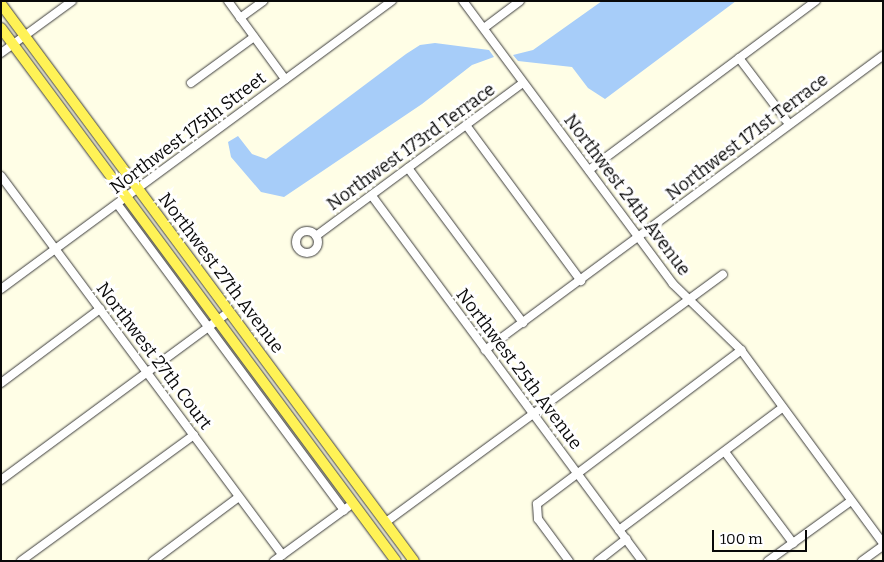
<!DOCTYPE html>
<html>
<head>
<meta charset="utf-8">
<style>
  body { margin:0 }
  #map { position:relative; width:884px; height:562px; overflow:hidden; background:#fffee6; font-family:Bitter,serif }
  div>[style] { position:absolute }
  .water>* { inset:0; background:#a7cdf9 }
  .roads { filter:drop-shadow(0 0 1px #3c3c3c) drop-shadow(0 0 1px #3c3c3c) }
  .minor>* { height:8px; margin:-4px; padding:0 4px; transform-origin:4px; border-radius:4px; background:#fff }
  .minor>.ring { margin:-4px; padding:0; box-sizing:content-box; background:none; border:8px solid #fff; border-radius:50% }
  .major>* { height:10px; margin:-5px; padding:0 5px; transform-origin:5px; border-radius:5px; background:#fff256 }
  span { translate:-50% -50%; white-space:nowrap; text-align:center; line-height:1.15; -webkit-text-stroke:5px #fff; paint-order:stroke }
  .street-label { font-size:18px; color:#090909 }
  .frame { position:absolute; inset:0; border:2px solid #090909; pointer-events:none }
  .scale { position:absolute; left:712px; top:530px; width:95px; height:22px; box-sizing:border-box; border:2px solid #090909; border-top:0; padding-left:6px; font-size:15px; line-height:18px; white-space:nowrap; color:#090909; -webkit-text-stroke:4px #fff; paint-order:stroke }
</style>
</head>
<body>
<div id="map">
  <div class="water">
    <div style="clip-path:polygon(602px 1px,736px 1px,605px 99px,588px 88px,572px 67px,518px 61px,513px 55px,533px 50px)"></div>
    <div style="clip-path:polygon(435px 43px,489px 50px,494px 57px,472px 65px,422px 104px,284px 197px,261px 192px,231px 157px,228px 142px,238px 136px,252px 154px,266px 159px,406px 54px,420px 45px)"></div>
  </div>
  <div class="roads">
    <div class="minor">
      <div style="left:228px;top:1px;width:97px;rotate:53.8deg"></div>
      <div style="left:463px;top:1px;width:352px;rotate:53.4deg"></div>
      <div style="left:673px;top:284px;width:95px;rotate:44.1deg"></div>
      <div style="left:741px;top:350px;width:240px;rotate:53.7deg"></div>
      <div style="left:240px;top:18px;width:29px;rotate:-36deg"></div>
      <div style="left:484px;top:28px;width:45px;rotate:-36.9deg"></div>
      <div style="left:1px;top:53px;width:88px;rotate:-36.2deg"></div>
      <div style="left:739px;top:58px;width:83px;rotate:52.9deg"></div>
      <div style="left:191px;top:83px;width:78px;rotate:-36.1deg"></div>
      <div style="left:466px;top:125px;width:194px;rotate:53.6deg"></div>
      <div style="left:408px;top:168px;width:193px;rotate:53.4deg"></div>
      <div style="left:589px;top:170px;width:283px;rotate:-36.7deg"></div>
      <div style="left:1px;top:176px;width:472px;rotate:53.4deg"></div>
      <div style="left:372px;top:196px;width:454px;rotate:53.5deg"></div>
      <div style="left:118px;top:205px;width:380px;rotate:53.5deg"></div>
      <div class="ring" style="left:296px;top:231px;width:14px;height:14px"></div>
      <div style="left:316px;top:236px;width:257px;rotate:-36.5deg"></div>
      <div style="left:1px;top:289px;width:486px;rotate:-36.4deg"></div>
      <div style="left:485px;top:350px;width:495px;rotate:-36.5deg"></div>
      <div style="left:1px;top:383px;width:124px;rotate:-36.8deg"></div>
      <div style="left:725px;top:452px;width:114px;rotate:53.2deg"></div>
      <div style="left:1px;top:480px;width:283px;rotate:-36.4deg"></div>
      <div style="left:386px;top:522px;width:418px;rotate:-36.3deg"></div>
      <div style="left:619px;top:530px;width:204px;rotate:-36.8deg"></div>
      <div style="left:21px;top:561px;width:214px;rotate:-36.1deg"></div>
      <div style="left:153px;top:561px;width:107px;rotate:-36.7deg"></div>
      <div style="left:274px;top:561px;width:92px;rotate:-36.1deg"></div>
      <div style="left:569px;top:561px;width:52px;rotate:-126.4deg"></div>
      <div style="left:538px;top:519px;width:15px;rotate:-94deg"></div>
      <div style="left:537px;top:504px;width:256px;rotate:-37deg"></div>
      <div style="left:598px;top:561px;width:36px;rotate:-38deg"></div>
      <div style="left:768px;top:561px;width:102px;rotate:-35.9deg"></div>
      <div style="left:862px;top:561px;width:26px;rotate:-36deg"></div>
    </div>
    <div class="major">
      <div style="left:1px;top:4px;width:693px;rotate:53.44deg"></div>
      <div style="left:1px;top:28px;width:663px;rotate:53.46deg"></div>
    </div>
  </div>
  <div class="street-label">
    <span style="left:188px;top:133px;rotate:-37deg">Northwest 175th Street</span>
    <span style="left:747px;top:137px;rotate:-37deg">Northwest 171st Terrace</span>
    <span style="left:411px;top:147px;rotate:-36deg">Northwest 173rd Terrace</span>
    <span style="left:627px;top:195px;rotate:53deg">Northwest 24th Avenue</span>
    <span style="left:221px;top:273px;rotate:53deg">Northwest 27th Avenue</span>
    <span style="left:154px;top:356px;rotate:53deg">Northwest 27th Court</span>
    <span style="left:519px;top:369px;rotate:53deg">Northwest 25th Avenue</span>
  </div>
  <div class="frame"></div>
  <div class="scale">100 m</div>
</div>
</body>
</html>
